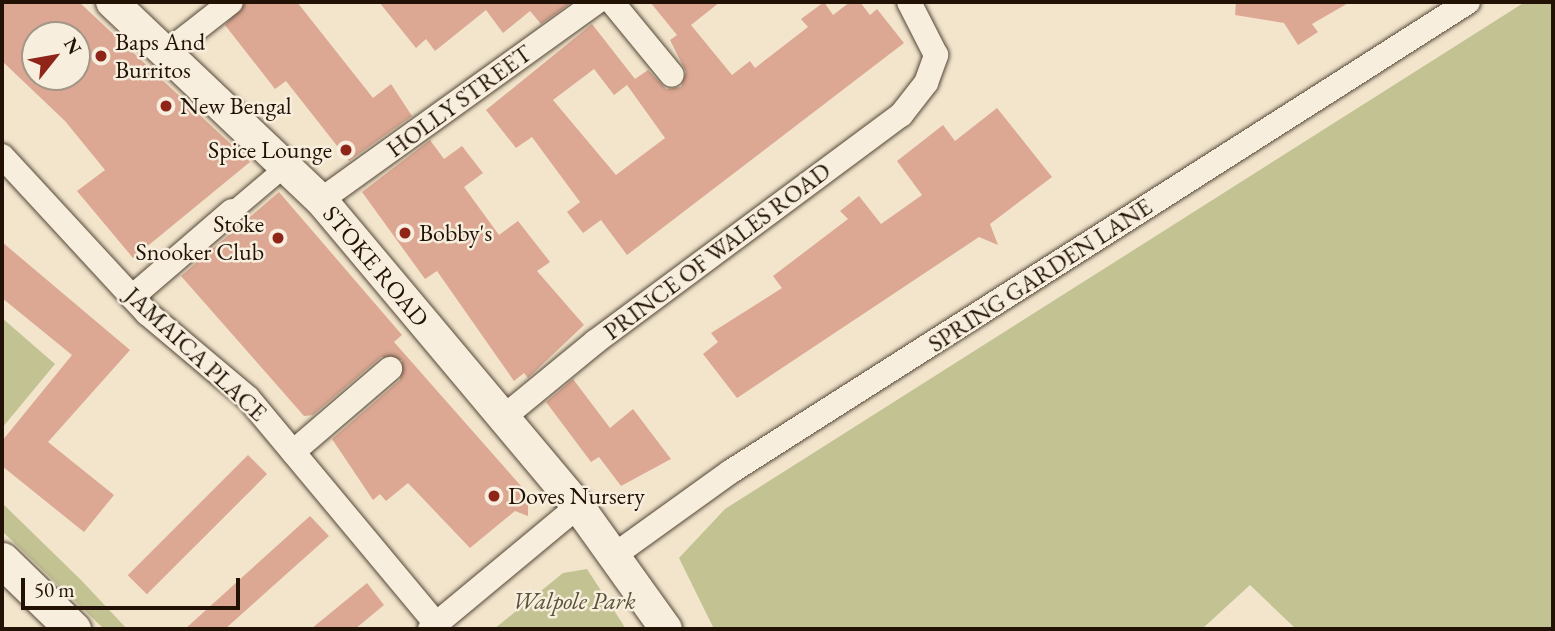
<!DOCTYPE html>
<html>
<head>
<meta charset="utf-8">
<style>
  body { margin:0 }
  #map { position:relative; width:1555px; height:631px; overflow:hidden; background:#f2e5cc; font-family:"EB Garamond",serif }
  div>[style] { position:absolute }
  .green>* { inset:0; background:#c2c292 }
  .building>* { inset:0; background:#dca893; transform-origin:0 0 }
  .roads { filter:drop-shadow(0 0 2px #554737) drop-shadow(0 0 2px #554737) }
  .pedestrian>* { height:19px; margin:-9.5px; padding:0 9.5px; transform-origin:9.5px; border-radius:9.5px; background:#f7eede }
  .minor>* { height:24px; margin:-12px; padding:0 12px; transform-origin:12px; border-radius:12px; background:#f7eede }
  .tertiary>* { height:32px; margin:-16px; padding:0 16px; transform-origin:16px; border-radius:16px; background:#f7eede }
  .secondary>* { height:35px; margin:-17.5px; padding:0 17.5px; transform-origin:17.5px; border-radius:17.5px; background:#f7eede }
  .dots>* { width:19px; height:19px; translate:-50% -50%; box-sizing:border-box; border:4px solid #f7eede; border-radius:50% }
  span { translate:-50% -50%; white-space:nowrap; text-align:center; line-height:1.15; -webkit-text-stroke:5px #f7eede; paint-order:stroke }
  .poi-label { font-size:24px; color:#211205 }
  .left { translate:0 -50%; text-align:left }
  .right { translate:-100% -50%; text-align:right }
  .street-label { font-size:24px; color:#211205 }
  .park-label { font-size:24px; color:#595036; font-style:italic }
  .frame { position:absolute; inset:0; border:4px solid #211205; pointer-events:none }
  .north { position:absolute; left:21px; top:21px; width:70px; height:70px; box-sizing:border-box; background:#f7eede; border:2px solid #a19687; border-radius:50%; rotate:59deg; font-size:19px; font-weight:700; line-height:28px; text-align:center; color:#211205 }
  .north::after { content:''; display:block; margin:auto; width:24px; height:32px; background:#8f2418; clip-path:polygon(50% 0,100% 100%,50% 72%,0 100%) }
  .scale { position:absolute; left:21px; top:578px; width:219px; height:32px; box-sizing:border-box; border:4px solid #211205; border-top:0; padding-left:9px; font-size:21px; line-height:24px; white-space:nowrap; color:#211205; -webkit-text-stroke:5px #f7eede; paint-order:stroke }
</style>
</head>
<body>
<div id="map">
  <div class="green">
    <div style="clip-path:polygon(1525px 2px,1553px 2px,1553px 629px,1296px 629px,1250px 585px,1202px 629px,714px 629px,679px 558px,725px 509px)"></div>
    <div style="clip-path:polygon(2px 318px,55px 364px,2px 428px)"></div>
    <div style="clip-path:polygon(2px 503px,82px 581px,127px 629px,104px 629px,2px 531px)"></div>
    <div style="clip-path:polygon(587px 569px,626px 629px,494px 629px,563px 573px)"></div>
  </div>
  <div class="building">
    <div style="clip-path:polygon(evenodd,2px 2px,79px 2px,250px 162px,133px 258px,77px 191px,105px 170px,65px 121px,2px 61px,2px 2px,35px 35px,77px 35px,77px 77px,35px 77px,35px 35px)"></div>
    <div style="clip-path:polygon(246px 2px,297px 2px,373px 98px,391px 84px,412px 116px,349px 161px,286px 81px,275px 89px,225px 25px)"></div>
    <div style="clip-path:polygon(379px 2px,572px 2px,541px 24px,530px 11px,503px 33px,486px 10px,435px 51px,426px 39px,416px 48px)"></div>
    <div style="clip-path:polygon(evenodd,650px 2px,720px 2px,691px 25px,732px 75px,750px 61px,755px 68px,808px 27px,801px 19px,824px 2px,833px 15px,850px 2px,860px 2px,870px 15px,877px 9px,904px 43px,627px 255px,601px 220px,583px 233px,567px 212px,580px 202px,532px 137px,516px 148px,486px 110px,592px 24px,635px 79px,648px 70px,666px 89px,681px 87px,686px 72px,670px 40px,677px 35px,650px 2px,594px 69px,614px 95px,627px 85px,665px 138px,616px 175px,553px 100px,594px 69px)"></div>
    <div style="clip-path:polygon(1236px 2px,1350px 2px,1312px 24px,1318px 32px,1298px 45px,1284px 23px,1235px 15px)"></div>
    <div style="clip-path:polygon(997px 108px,1052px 177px,990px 224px,998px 245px,979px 237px,737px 398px,703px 354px,718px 342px,711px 333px,782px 288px,773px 276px,848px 219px,840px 211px,859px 196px,881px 224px,922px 195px,897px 161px,943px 125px,955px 141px)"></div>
    <div style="clip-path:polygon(430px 140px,444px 159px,462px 146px,483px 173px,464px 187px,499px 235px,518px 221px,550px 262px,537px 271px,584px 325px,528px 378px,524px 373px,514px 381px,437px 271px,425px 279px,362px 192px)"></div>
    <div style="clip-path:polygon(279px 192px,402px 335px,394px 342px,528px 494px,528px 516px,515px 511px,470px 548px,408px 483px,386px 501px,380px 494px,373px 500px,332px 439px,400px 380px,402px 360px,381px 357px,313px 415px,304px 416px,181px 276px)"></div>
    <div style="clip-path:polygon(2px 242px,130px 350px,48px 442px,114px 495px,84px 532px,2px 466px,2px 441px,72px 355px,2px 298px)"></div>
    <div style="clip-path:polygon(573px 379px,610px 428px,633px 409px,671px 459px,621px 486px,599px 457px,591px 462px,546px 402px)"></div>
    <div style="left:248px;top:455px;width:27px;height:170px;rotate:45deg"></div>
    <div style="clip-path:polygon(310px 516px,329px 536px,225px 629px,185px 629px)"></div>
    <div style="clip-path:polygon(367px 583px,384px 605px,355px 629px,311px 629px)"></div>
  </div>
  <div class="roads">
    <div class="pedestrian">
      <div style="left:232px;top:211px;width:68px;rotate:-40.2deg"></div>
    </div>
    <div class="minor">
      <div style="left:612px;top:2px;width:94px;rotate:50.6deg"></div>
      <div style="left:167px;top:52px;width:81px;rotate:-38deg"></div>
      <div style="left:2px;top:156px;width:214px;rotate:47.3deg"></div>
      <div style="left:147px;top:313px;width:132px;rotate:40.1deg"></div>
      <div style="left:248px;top:398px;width:294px;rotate:50.2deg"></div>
      <div style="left:321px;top:200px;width:340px;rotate:-35.7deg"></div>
      <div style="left:132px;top:297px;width:132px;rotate:-40.7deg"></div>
      <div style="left:505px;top:416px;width:117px;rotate:-39.4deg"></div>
      <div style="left:595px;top:342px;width:381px;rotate:-36.6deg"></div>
      <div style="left:901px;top:115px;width:41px;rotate:-52deg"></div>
      <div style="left:926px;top:83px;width:30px;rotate:-70deg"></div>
      <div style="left:936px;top:55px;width:59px;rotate:-117deg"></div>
      <div style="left:293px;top:452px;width:128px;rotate:-40.6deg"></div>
      <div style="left:616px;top:554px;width:140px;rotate:-35.7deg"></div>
      <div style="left:730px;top:472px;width:875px;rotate:-32.49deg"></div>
      <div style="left:430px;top:629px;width:192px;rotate:-39.7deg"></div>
    </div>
    <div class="tertiary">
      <div style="left:112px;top:2px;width:288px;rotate:43.5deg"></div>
      <div style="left:321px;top:200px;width:400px;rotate:50deg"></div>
      <div style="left:578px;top:506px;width:151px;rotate:54.4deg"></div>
    </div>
    <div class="secondary">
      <div style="left:2px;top:560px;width:99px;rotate:44.2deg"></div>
    </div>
  </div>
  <div class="dots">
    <div style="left:101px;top:56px;background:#8f2418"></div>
    <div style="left:166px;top:106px;background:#8f2418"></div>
    <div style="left:346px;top:150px;background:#8f2418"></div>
    <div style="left:405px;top:233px;background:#8f2418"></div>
    <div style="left:278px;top:238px;background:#8f2418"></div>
    <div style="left:494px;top:496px;background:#8f2418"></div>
  </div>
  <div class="poi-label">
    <span class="left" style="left:115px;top:56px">Baps And<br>Burritos</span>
    <span class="left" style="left:180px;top:106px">New Bengal</span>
    <span class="right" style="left:332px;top:150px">Spice Lounge</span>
    <span class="right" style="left:264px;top:238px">Stoke<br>Snooker Club</span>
    <span class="left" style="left:419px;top:233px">Bobby's</span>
    <span class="left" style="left:508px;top:496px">Doves Nursery</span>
  </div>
  <div class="street-label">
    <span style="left:459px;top:101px;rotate:-36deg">HOLLY STREET</span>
    <span style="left:717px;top:251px;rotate:-37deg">PRINCE OF WALES ROAD</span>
    <span style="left:376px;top:266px;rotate:50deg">STOKE ROAD</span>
    <span style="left:1040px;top:275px;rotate:-33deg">SPRING GARDEN LANE</span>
    <span style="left:196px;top:354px;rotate:43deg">JAMAICA PLACE</span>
  </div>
  <div class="park-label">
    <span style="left:574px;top:601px">Walpole Park</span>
  </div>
  <div class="frame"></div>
  <div class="north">N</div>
  <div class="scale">50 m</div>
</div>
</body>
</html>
